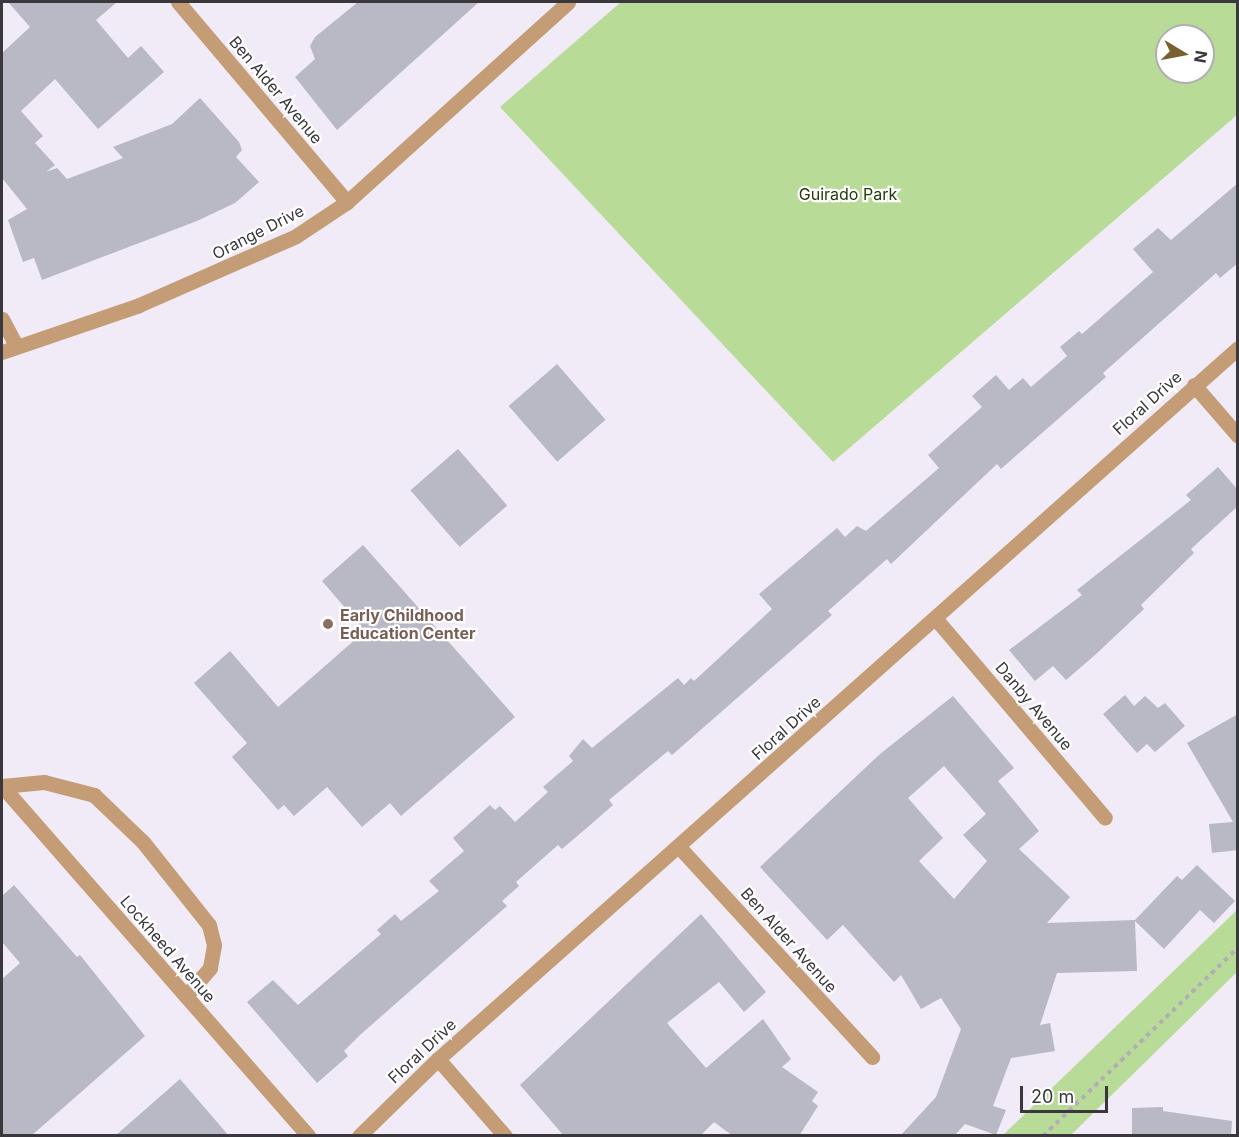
<!DOCTYPE html>
<html>
<head>
<meta charset="utf-8">
<style>
  body { margin:0 }
  #map { position:relative; width:1239px; height:1137px; overflow:hidden; background:#f1ebf7; font-family:Inter,sans-serif }
  div>[style] { position:absolute }
  .green>* { inset:0; background:#b8db98 }
  .building>* { inset:0; background:#b8b9c5; transform-origin:0 0 }
  .path>* { height:4px; margin-top:-2px; transform-origin:0; background:repeating-linear-gradient(90deg,#b2adb7 0 4.5px,transparent 0 9px) }
  .minor>* { height:15px; margin:-7.5px; padding:0 7.5px; transform-origin:7.5px; border-radius:7.5px; background:#c49c76 }
  .dots>* { width:16px; height:16px; translate:-50% -50%; box-sizing:border-box; border:3px solid #fff; border-radius:50% }
  span { translate:-50% -50%; white-space:nowrap; text-align:center; line-height:1.15; -webkit-text-stroke:4.5px #fff; paint-order:stroke }
  .street-label { font-size:16px; color:#3a383d }
  .park-label { font-size:16px; color:#263b0b }
  .education-label { font-size:16px; color:#785e54; font-weight:700 }
  .left { translate:0 -50%; text-align:left }
  .frame { position:absolute; inset:0; border:3px solid #3a383d; pointer-events:none }
  .north { position:absolute; left:1155px; top:24px; width:60px; height:60px; box-sizing:border-box; background:#fff; border:2px solid #b0afb1; border-radius:50%; rotate:100deg; font-size:16px; font-weight:700; line-height:24px; text-align:center; color:#3a383d }
  .north::after { content:''; display:block; margin:auto; width:21px; height:27px; background:#796031; clip-path:polygon(50% 0,100% 100%,50% 72%,0 100%) }
  .scale { position:absolute; left:1020px; top:1086px; width:88px; height:27px; box-sizing:border-box; border:3px solid #3a383d; border-top:0; padding-left:8px; font-size:18px; line-height:21px; white-space:nowrap; color:#3a383d; -webkit-text-stroke:4px #fff; paint-order:stroke }
</style>
</head>
<body>
<div id="map">
  <div class="green">
    <div style="clip-path:polygon(evenodd,621px 2px,1237px 2px,1237px 115px,833px 462px,500px 107px,621px 2px,1167px 36px,1203px 36px,1203px 72px,1167px 72px,1167px 36px)"></div>
    <div style="clip-path:polygon(1237px 910px,1237px 972px,1071px 1135px,1003px 1135px)"></div>
  </div>
  <div class="building">
    <div style="clip-path:polygon(8px 2px,117px 2px,96px 20px,128px 58px,141px 46px,164px 72px,98px 129px,55px 79px,21px 111px,43px 136px,35px 143px,55px 165px,46px 172px,57px 168px,67px 179px,123px 158px,113px 147px,172px 124px,200px 98px,239px 142px,242px 150px,236px 157px,259px 182px,235px 203px,197px 221px,42px 280px,34px 258px,23px 262px,8px 220px,27px 209px,2px 178px,2px 53px,30px 27px)"></div>
    <div style="clip-path:polygon(358px 2px,479px 2px,337px 130px,295px 77px,315px 59px,310px 46px,315px 37px)"></div>
    <div style="clip-path:polygon(1238px 183px,1238px 263px,1220px 278px,1216px 273px,1103px 373px,1106px 377px,1001px 469px,997px 464px,891px 564px,887px 559px,828px 611px,832px 615px,672px 755px,668px 751px,609px 800px,613px 805px,589px 826px,562px 849px,558px 845px,516px 882px,519px 886px,502px 901px,507px 906px,360px 1035px,344px 1051px,348px 1056px,317px 1083px,247px 1002px,273px 980px,298px 1005px,381px 934px,377px 930px,395px 914px,401px 921px,439px 891px,429px 881px,464px 851px,453px 838px,490px 805px,495px 810px,500px 806px,515px 822px,548px 792px,543px 787px,573px 761px,569px 756px,583px 739px,592px 748px,678px 678px,684px 685px,691px 678px,694px 681px,772px 609px,759px 594px,837px 528px,845px 537px,857px 526px,866px 531px,939px 468px,928px 455px,982px 407px,972px 396px,996px 375px,1009px 390px,1023px 378px,1031px 387px,1067px 356px,1060px 347px,1079px 331px,1082px 334px,1153px 272px,1133px 249px,1158px 228px,1171px 240px)"></div>
    <div style="left:557px;top:364px;width:74px;height:64px;rotate:49deg"></div>
    <div style="left:458px;top:449px;width:75px;height:63px;rotate:49deg"></div>
    <div style="clip-path:polygon(1218px 467px,1238px 490px,1238px 506px,1191px 549px,1194px 553px,1141px 605px,1144px 609px,1095px 655px,1066px 680px,1053px 666px,1035px 681px,1009px 650px,1082px 595px,1077px 590px,1191px 500px,1186px 495px)"></div>
    <div style="clip-path:polygon(363px 545px,515px 717px,401px 816px,390px 803px,362px 827px,327px 787px,294px 816px,284px 805px,278px 810px,232px 757px,247px 743px,194px 683px,230px 651px,278px 707px,365px 631px,322px 581px)"></div>
    <div style="clip-path:polygon(1125px 695px,1134px 706px,1145px 696px,1158px 708px,1165px 703px,1185px 726px,1155px 752px,1147px 744px,1137px 753px,1103px 714px)"></div>
    <div style="clip-path:polygon(evenodd,953px 696px,1014px 768px,998px 781px,1039px 831px,1019px 849px,1070px 897px,1047px 923px,1135px 920px,1177px 876px,1182px 880px,1197px 865px,1235px 901px,1214px 923px,1200px 910px,1164px 949px,1135px 921px,1137px 971px,1057px 973px,1040px 1025px,1050px 1023px,1055px 1051px,1011px 1058px,993px 1106px,1006px 1110px,996px 1135px,965px 1124px,954px 1136px,900px 1136px,936px 1097px,961px 1029px,941px 998px,921px 1009px,901px 975px,894px 982px,843px 925px,827px 940px,760px 867px,880px 754px,953px 696px,944px 766px,986px 814px,963px 835px,987px 861px,954px 899px,919px 861px,943px 838px,908px 798px,944px 766px)"></div>
    <div style="clip-path:polygon(1238px 714px,1238px 850px,1212px 853px,1209px 824px,1233px 822px,1187px 743px)"></div>
    <div style="clip-path:polygon(14px 885px,77px 957px,80px 955px,145px 1036px,31px 1136px,2px 1136px,2px 979px,20px 963px,2px 942px,2px 896px)"></div>
    <div style="clip-path:polygon(701px 914px,766px 992px,744px 1012px,719px 982px,667px 1023px,706px 1068px,763px 1019px,791px 1059px,782px 1067px,818px 1092px,812px 1101px,818px 1106px,799px 1136px,733px 1136px,714px 1122px,700px 1136px,564px 1136px,520px 1085px)"></div>
    <div style="clip-path:polygon(180px 1079px,229px 1136px,115px 1136px)"></div>
    <div style="clip-path:polygon(1163px 1107px,1163px 1111px,1232px 1121px,1231px 1136px,1132px 1136px,1132px 1108px)"></div>
  </div>
  <div class="path">
    <div style="left:1043px;top:1136px;width:271px;rotate:-44deg"></div>
  </div>
  <div class="minor">
    <div style="left:178px;top:2px;width:262px;rotate:49.8deg"></div>
    <div style="left:2px;top:319px;width:30px;rotate:62deg"></div>
    <div style="left:2px;top:352px;width:145px;rotate:-18.9deg"></div>
    <div style="left:139px;top:305px;width:171px;rotate:-23.7deg"></div>
    <div style="left:296px;top:236px;width:61px;rotate:-33.7deg"></div>
    <div style="left:347px;top:202px;width:298px;rotate:-42.1deg"></div>
    <div style="left:1194px;top:385px;width:67px;rotate:49.2deg"></div>
    <div style="left:935px;top:618px;width:262px;rotate:49.6deg"></div>
    <div style="left:2px;top:786px;width:465px;rotate:48.8deg"></div>
    <div style="left:2px;top:786px;width:42px;rotate:-5.4deg"></div>
    <div style="left:44px;top:782px;width:52px;rotate:14.6deg"></div>
    <div style="left:94px;top:795px;width:68px;rotate:43.8deg"></div>
    <div style="left:143px;top:842px;width:106px;rotate:51.5deg"></div>
    <div style="left:209px;top:925px;width:21px;rotate:76deg"></div>
    <div style="left:214px;top:945px;width:23px;rotate:100deg"></div>
    <div style="left:210px;top:968px;width:37px;rotate:131deg"></div>
    <div style="left:680px;top:848px;width:284px;rotate:47.4deg"></div>
    <div style="left:438px;top:1059px;width:102px;rotate:49deg"></div>
    <div style="left:359px;top:1136px;width:110px;rotate:-44.3deg"></div>
    <div style="left:438px;top:1059px;width:1070px;rotate:-41.63deg"></div>
  </div>
  <div class="dots">
    <div style="left:328px;top:624px;background:#8d6e63"></div>
  </div>
  <div class="street-label">
    <span style="left:276px;top:90px;rotate:50deg">Ben Alder Avenue</span>
    <span style="left:258px;top:232px;rotate:-27deg">Orange Drive</span>
    <span style="left:1147px;top:403px;rotate:-42deg">Floral Drive</span>
    <span style="left:1034px;top:706px;rotate:50deg">Danby Avenue</span>
    <span style="left:786px;top:728px;rotate:-42deg">Floral Drive</span>
    <span style="left:789px;top:940px;rotate:48deg">Ben Alder Avenue</span>
    <span style="left:168px;top:949px;rotate:49deg">Lockheed Avenue</span>
    <span style="left:422px;top:1051px;rotate:-43deg">Floral Drive</span>
  </div>
  <div class="park-label">
    <span style="left:848px;top:194px">Guirado Park</span>
  </div>
  <div class="education-label">
    <span class="left" style="left:340px;top:624px">Early Childhood<br>Education Center</span>
  </div>
  <div class="frame"></div>
  <div class="north">N</div>
  <div class="scale">20 m</div>
</div>
</body>
</html>
